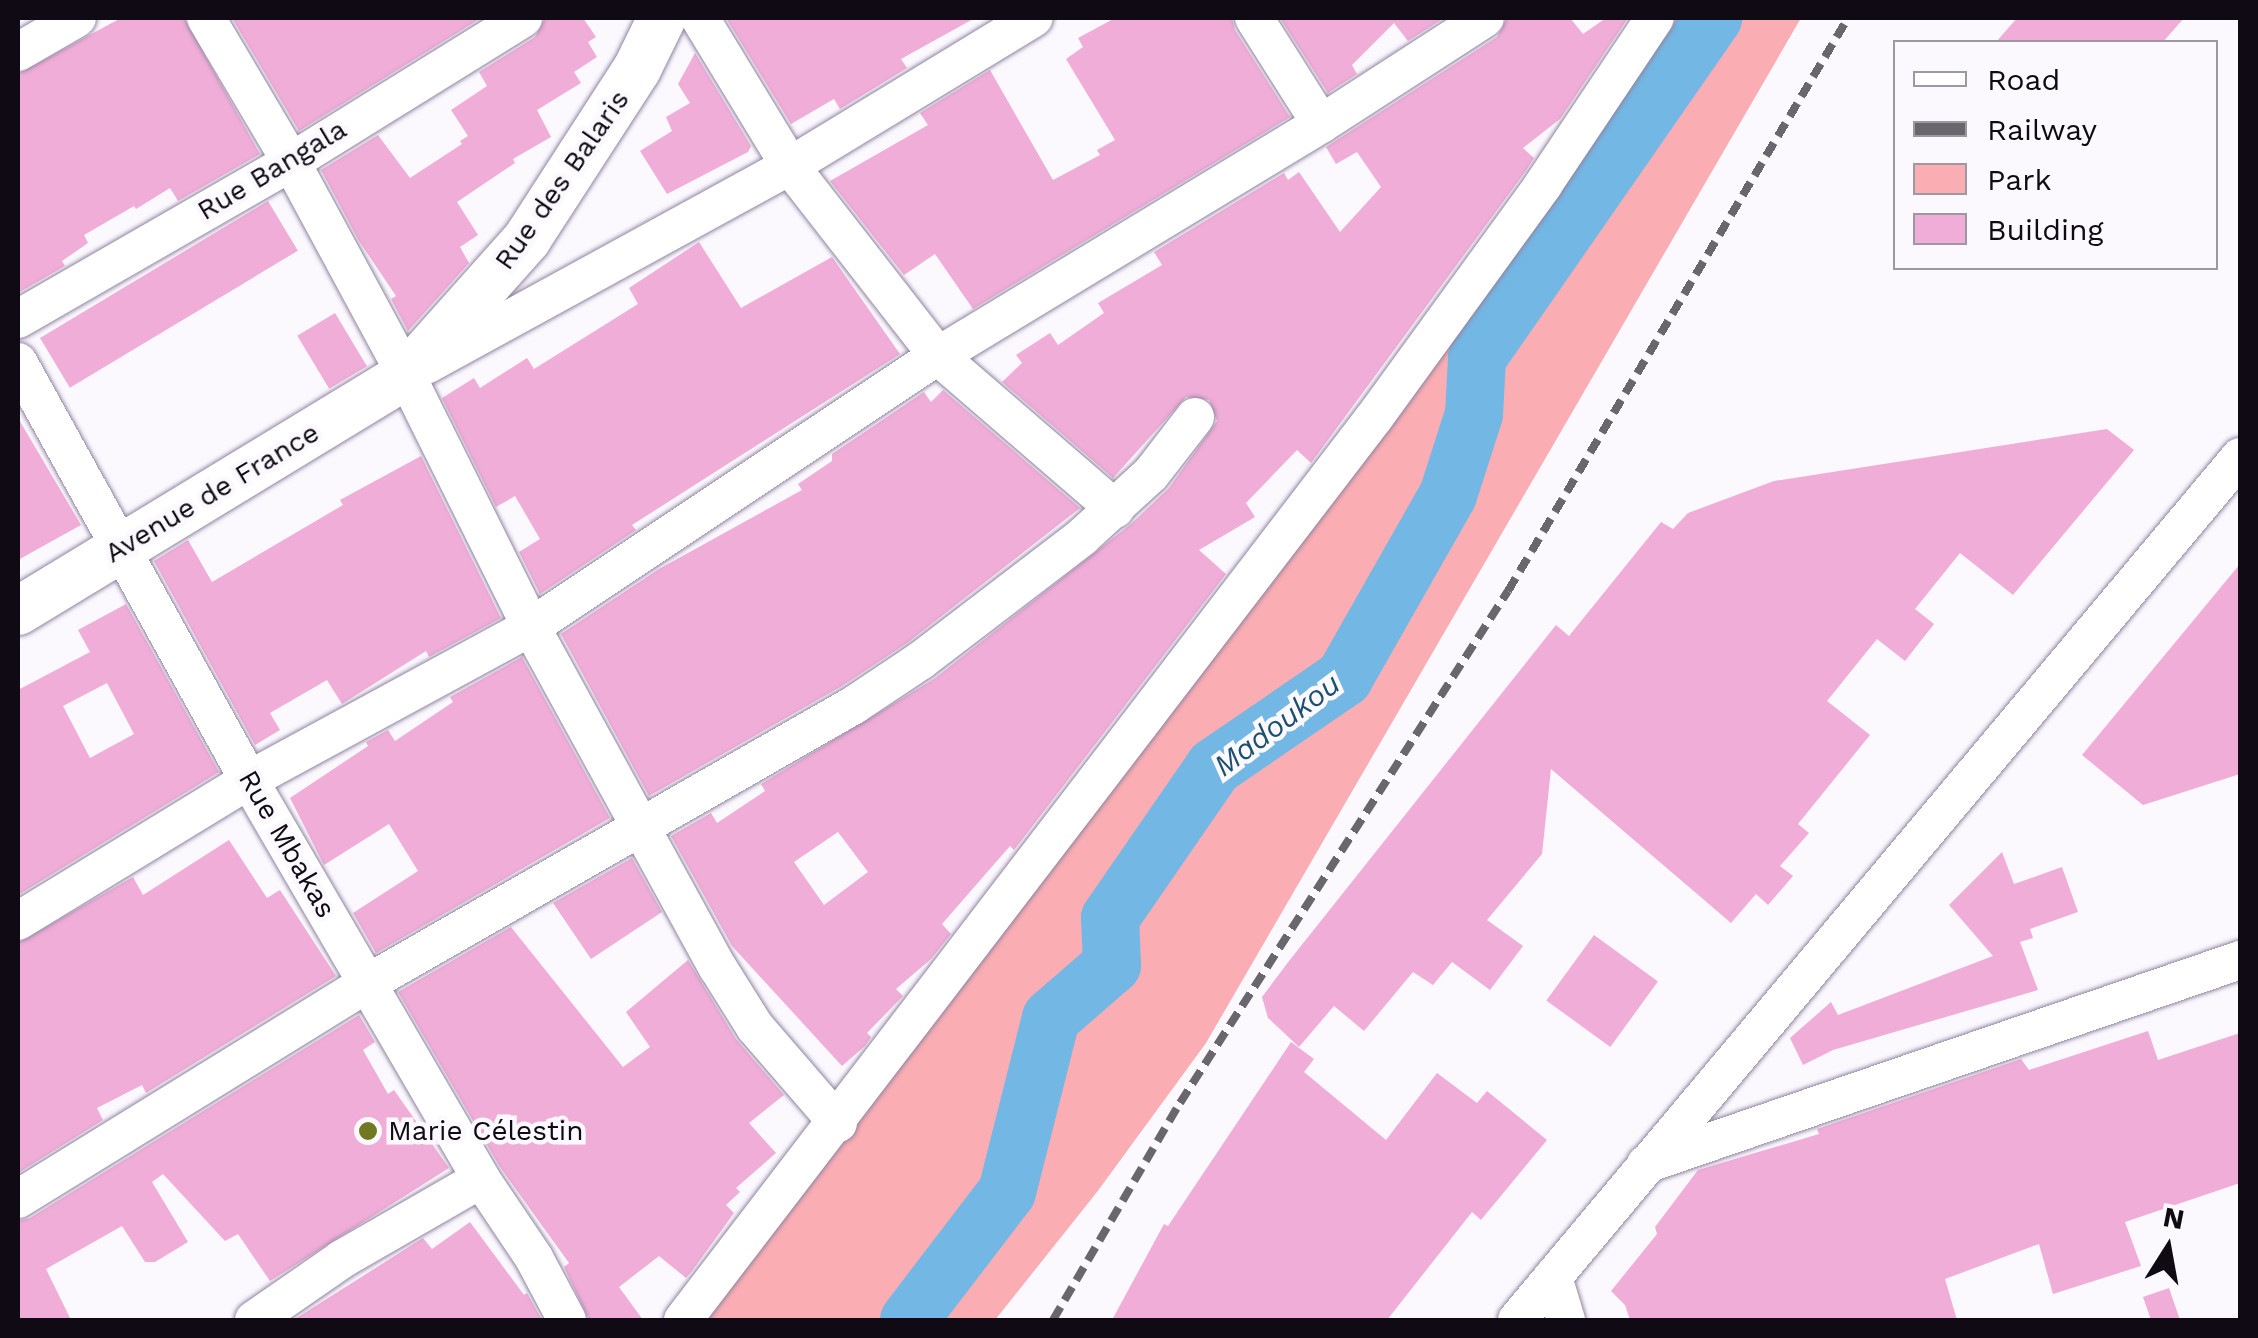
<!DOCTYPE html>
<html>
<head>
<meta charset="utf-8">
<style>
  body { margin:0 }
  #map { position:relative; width:2258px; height:1338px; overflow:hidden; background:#fbf8fe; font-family:"Work Sans",sans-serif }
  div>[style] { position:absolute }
  .green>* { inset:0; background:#faadb3 }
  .river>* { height:58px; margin:-29px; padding:0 29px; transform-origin:29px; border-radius:29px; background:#73b7e5 }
  .building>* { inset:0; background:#f0add8; transform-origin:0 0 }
  .roads { filter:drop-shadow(0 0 2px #9184a0) drop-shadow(0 0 2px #9184a0) }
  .minor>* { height:38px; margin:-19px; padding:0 19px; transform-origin:19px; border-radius:19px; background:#fff }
  .major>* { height:48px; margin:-24px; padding:0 24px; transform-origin:24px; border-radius:24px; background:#fff }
  .rail>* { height:8px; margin-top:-4px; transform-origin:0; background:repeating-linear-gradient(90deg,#6a666e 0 15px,transparent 0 23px) }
  .dots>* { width:28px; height:28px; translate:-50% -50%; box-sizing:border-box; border:5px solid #fbf8fe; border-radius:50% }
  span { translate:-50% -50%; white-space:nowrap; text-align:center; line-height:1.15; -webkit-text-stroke:9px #fbf8fe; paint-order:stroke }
  .street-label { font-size:28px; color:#0f0a14 }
  .poi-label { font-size:28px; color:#0f0a14 }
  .left { translate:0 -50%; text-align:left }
  .water-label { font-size:30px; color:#1c506f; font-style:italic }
  .frame { position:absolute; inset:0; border:20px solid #0f0a14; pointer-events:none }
  .legend { position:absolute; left:1893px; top:40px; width:325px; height:230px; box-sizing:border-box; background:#fbf8fe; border:2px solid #9d99a0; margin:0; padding:12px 18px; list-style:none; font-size:30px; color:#0f0a14 }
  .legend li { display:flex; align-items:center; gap:20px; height:50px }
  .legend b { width:50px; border:2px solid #9d99a0 }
  .north { position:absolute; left:2118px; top:1198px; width:100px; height:100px; -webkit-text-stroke:8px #fbf8fe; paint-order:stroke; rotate:11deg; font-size:28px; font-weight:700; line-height:40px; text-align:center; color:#0f0a14 }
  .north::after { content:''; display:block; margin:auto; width:35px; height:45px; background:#0f0a14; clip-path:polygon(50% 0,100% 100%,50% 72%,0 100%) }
</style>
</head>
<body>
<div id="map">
  <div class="green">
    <div style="clip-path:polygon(1653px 18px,1801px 18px,1206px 1043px,1097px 1192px,995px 1320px,683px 1320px)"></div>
  </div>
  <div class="river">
    <div style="left:909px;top:1320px;width:161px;rotate:-52.6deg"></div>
    <div style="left:1007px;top:1192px;width:179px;rotate:-75.8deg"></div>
    <div style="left:1051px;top:1018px;width:81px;rotate:-41deg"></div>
    <div style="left:1112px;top:965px;width:47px;rotate:-92.4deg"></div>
    <div style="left:1110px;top:918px;width:183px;rotate:-55.4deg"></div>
    <div style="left:1214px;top:767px;width:158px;rotate:-34.4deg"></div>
    <div style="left:1344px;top:678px;width:210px;rotate:-60.4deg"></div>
    <div style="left:1448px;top:495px;width:85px;rotate:-72.2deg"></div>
    <div style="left:1474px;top:414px;width:56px;rotate:-86.9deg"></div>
    <div style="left:1477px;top:358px;width:414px;rotate:-55.2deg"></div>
  </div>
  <div class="building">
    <div style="clip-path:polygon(121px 18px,184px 18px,260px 154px,178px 201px,170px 188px,136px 209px,134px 206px,84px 235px,88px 243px,62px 261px,65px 266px,18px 293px,18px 74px)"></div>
    <div style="clip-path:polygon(232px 18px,481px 18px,299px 131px)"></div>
    <div style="clip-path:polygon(545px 18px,583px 18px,596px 37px,588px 42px,597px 57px,574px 72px,581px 83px,537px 110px,551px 137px,513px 159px,515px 163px,457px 202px,478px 235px,460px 247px,469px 263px,408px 331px,391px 299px,396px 296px,359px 241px,321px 170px,378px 135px,410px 178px,462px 144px,460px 141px,468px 136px,451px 110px,487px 86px,479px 72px,535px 37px)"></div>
    <div style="clip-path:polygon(726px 18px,975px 18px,901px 59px,907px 68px,840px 109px,834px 99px,791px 124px)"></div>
    <div style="clip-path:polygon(1115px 18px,1232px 18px,1235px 30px,1290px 117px,973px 309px,935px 254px,904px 275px,830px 181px,928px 125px,920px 113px,990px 70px,1053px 180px,1100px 155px,1097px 150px,1115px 140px,1066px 59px,1083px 47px,1078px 38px)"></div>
    <div style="clip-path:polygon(1280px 18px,1444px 18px,1408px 41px,1394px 23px,1352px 65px,1357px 74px,1328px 93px)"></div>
    <div style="clip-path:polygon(evenodd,1507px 18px,1570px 18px,1583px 34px,1606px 18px,1628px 18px,1560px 119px,1523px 148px,1534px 158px,1525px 172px,1311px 463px,1297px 450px,1246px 503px,1255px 517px,1199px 550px,1226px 574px,1014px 850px,1010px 846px,942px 924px,951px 934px,931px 959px,896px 989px,903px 996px,867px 1033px,871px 1037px,865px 1046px,842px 1066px,732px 946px,671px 836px,711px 813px,717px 823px,765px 791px,761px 784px,934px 679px,1131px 524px,1169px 488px,1217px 421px,1209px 400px,1186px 397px,1113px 478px,1002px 382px,1022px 363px,1016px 355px,1050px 333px,1058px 345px,1104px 313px,1098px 303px,1162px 265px,1154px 252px,1284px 173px,1288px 180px,1299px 172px,1340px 232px,1381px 187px,1357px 152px,1336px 164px,1326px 147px,1497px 37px,1507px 18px,838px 832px,868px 872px,824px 905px,794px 862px,838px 832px)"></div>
    <div style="clip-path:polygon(2017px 18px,2184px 18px,2163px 42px,1996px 42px)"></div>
    <div style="clip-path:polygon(695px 53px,751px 146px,748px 152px,667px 194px,640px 151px,672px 131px,666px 117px,690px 103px,678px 84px)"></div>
    <div style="left:268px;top:201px;width:58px;height:266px;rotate:59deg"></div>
    <div style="clip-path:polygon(699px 242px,741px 308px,832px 257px,900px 354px,632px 525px,636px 530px,540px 594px,519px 552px,540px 539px,515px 496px,496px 507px,442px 398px,474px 378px,480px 388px,527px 358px,534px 369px,638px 304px,629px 288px)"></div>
    <div style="left:335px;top:313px;width:62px;height:44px;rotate:59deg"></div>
    <div style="clip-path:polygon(943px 390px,1080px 508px,907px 643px,842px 686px,649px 796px,561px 634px,659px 569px,802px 490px,798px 484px,832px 461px,832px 454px,924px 392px,931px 402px)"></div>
    <div style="clip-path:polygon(18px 418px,81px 525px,18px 560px)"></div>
    <div style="clip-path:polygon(2107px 429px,2134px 450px,2013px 595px,1960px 553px,1915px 609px,1934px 624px,1905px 661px,1877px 639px,1827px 701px,1870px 735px,1798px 824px,1809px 833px,1780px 866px,1793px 876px,1768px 905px,1756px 894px,1731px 923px,1551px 769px,1542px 854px,1487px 920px,1523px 946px,1490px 990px,1452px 962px,1433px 985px,1413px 972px,1364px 1031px,1334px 1006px,1299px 1047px,1268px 1018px,1262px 997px,1289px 961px,1556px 625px,1569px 636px,1661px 522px,1673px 529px,1688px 513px,1774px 481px)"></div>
    <div style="clip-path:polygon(421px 456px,501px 618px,429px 657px,426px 651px,342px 704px,327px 680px,270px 713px,280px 730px,255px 745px,154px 561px,188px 540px,212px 582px,343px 505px,340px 500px)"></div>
    <div style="clip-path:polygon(2240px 564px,2240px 774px,2143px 805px,2082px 755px)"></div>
    <div style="clip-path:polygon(evenodd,126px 604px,219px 772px,18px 895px,18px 690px,90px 652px,78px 630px,126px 604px,107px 683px,134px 734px,90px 758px,63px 706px,107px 683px)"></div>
    <div style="clip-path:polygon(522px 657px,610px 818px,376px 953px,353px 913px,418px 871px,389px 824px,324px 865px,290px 798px,368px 746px,366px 742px,388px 730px,395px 741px,453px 702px,450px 697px)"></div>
    <div style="clip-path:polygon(229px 840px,267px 898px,280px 890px,336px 976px,146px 1093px,142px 1085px,97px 1108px,103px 1120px,18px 1173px,18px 943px,133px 877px,143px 895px)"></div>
    <div style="clip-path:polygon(2002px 852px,2014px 884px,2062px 867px,2078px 912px,2030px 929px,2033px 938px,2020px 942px,2038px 990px,1833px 1050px,1803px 1065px,1790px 1038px,1831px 1002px,1838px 1015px,1993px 956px,1949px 905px)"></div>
    <div style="clip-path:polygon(632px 858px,662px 912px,591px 959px,553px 903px)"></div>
    <div style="clip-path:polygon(511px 927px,623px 1067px,650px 1047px,626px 1012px,688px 960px,736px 1039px,784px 1095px,749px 1123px,776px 1153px,736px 1188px,740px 1192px,726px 1205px,734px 1213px,692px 1271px,686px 1278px,659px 1256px,619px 1287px,643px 1320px,589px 1320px,564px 1267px,569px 1263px,500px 1167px,398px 992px)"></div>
    <div style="left:1594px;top:935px;width:79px;height:81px;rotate:36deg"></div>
    <div style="clip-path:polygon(359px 1015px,375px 1042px,363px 1050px,388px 1094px,394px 1090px,449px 1168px,270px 1281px,238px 1234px,225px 1241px,163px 1174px,152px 1182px,188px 1242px,155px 1262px,145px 1262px,122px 1226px,46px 1269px,71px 1320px,18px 1320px,18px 1221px,30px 1218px)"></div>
    <div style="clip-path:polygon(2148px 1031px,2158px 1060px,2240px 1033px,2240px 1183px,2125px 1222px,2141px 1266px,2053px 1294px,2039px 1244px,1945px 1279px,1957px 1320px,1630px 1320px,1625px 1305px,1611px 1291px,1657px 1234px,1655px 1227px,1698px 1170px,1819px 1134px,1817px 1129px,2021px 1059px,2029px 1070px)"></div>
    <div style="clip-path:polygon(1291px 1042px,1314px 1059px,1304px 1072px,1386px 1140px,1437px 1073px,1477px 1103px,1487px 1091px,1547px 1140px,1481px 1220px,1472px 1212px,1387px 1320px,1112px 1320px,1164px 1224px,1168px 1226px)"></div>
    <div style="clip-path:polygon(470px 1222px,524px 1295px,527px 1293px,542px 1320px,295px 1319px,423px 1238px,432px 1249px)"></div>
    <div style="clip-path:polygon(2169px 1288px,2180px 1320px,2151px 1320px,2143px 1297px)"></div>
  </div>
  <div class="roads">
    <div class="minor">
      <div style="left:206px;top:18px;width:167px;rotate:59.4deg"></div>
      <div style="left:291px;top:162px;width:242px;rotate:61.6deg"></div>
      <div style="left:406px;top:375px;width:281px;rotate:63.6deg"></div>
      <div style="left:531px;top:627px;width:389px;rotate:61.3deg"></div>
      <div style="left:718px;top:968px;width:70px;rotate:57.9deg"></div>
      <div style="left:755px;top:1027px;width:127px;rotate:49.2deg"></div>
      <div style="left:700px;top:18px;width:173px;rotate:58.7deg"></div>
      <div style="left:790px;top:166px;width:241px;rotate:52.1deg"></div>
      <div style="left:938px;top:356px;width:234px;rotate:40.8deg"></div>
      <div style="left:1254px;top:18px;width:125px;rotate:57.7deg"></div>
      <div style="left:18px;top:52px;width:68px;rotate:-30deg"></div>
      <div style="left:18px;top:319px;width:315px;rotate:-29.9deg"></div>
      <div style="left:291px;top:162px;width:273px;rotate:-31.8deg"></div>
      <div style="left:18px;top:362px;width:478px;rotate:61.1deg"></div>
      <div style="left:249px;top:780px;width:462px;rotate:59.8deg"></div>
      <div style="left:481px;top:1179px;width:95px;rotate:56.1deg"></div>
      <div style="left:534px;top:1258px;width:70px;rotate:62deg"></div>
      <div style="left:426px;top:365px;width:415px;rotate:-28.7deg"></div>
      <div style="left:790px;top:166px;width:285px;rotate:-31.3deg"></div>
      <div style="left:18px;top:921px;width:271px;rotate:-31.4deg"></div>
      <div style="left:249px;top:780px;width:321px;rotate:-28.5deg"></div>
      <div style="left:531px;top:627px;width:489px;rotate:-33.7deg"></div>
      <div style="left:938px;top:356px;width:448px;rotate:-31.2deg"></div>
      <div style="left:1321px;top:124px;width:195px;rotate:-32.9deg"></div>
      <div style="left:1646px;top:1164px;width:628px;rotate:-18.95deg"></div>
      <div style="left:18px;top:1199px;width:411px;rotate:-31.7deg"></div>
      <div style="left:368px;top:983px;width:560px;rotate:-29.77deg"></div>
      <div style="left:854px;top:705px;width:79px;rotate:-33.7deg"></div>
      <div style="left:920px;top:661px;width:204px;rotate:-37.4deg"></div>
      <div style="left:1082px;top:537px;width:93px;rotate:-42.4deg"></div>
      <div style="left:1151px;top:474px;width:72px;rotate:-52.3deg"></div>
      <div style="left:1553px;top:1277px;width:45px;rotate:73.2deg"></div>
      <div style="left:254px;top:1320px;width:107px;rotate:-34.7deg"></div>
      <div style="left:342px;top:1259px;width:160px;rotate:-29.9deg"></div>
      <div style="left:683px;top:1320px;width:1136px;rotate:-52.55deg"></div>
      <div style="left:1374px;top:418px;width:288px;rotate:-54deg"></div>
      <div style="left:1543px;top:185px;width:201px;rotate:-56.2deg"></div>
      <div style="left:1517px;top:1320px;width:1126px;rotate:-50.04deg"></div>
    </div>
    <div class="major">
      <div style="left:18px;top:611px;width:454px;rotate:-31.3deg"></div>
      <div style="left:406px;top:375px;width:182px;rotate:-48.3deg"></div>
      <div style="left:527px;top:239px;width:202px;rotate:-57.1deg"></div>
      <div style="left:637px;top:69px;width:57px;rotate:-63.9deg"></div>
    </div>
  </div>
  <div class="rail">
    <div style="left:1053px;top:1320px;width:251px;rotate:-59.7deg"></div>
    <div style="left:1180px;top:1103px;width:608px;rotate:-57.36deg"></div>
    <div style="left:1508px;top:591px;width:666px;rotate:-59.32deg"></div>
  </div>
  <div class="dots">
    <div style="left:368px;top:1131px;background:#707822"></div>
  </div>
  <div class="street-label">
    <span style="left:272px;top:170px;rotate:-31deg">Rue Bangala</span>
    <span style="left:562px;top:180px;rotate:-55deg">Rue des Balaris</span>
    <span style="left:212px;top:493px;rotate:-31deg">Avenue de France</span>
    <span style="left:287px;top:844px;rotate:60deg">Rue Mbakas</span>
  </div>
  <div class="poi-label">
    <span class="left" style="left:388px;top:1131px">Marie Célestin</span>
  </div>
  <div class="water-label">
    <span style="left:1277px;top:725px;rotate:-37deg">Madoukou</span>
  </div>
  <div class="frame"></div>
  <ul class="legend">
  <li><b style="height:12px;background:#fff"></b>Road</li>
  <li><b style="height:12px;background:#6a666e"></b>Railway</li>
  <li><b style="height:28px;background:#faadb3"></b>Park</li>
  <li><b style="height:28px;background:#f0add8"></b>Building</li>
  </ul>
  <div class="north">N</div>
</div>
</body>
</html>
